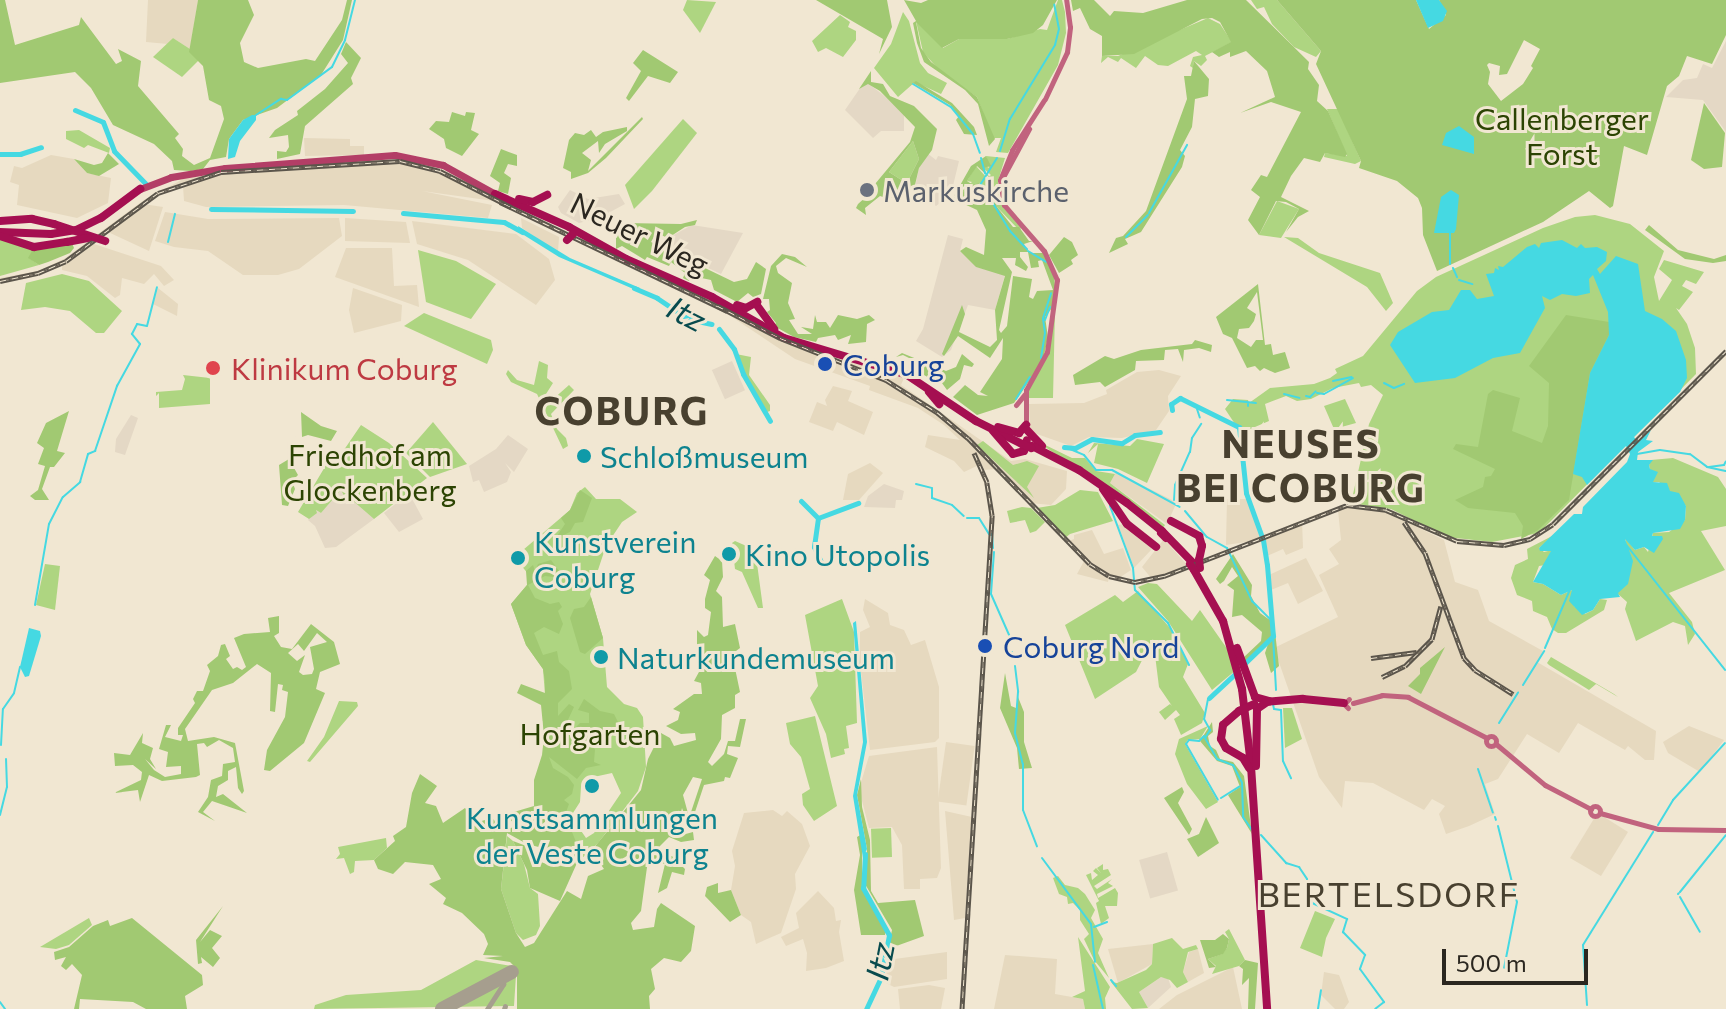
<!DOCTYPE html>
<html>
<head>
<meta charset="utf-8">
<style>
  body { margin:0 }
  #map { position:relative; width:1726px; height:1009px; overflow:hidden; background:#f1e7d2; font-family:Commissioner,sans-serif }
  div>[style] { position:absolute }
  .built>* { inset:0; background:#e6d9bf; transform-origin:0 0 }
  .education>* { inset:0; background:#e4d8c5; transform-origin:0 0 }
  .green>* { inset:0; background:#aed581; transform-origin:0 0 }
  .forest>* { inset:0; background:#a1c972 }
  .water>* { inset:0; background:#45d9e2 }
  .stream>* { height:2px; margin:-1px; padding:0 1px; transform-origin:1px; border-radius:1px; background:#45d9e2 }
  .river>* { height:5px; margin:-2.5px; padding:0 2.5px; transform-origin:2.5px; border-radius:2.5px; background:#45d9e2 }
  .taxiway>* { height:5px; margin:-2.5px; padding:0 2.5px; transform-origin:2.5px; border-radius:2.5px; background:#a69e8e }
  .runway>* { height:14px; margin:-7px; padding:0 7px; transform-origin:7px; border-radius:7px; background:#a69e8e }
  .secondary>* { height:5px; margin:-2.5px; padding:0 2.5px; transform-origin:2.5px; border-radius:2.5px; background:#c1637e }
  .secondary>.ring { margin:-2.5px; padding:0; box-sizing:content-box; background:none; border:5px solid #c1637e; border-radius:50% }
  .primary>* { height:7px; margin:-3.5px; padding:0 3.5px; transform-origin:3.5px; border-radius:3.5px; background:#b33e66 }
  .highway>* { height:8px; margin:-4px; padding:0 4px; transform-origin:4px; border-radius:4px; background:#a50f51 }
  .rail>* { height:5px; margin-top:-2.5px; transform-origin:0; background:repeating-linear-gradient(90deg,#f1e7d2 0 6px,#5b554b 0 12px); box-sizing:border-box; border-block:2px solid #5b554b }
  .highway-bridge>* { height:8px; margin:-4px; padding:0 4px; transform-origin:4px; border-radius:4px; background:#a50f51 }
  .dots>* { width:22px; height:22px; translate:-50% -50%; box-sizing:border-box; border:4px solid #f1e7d2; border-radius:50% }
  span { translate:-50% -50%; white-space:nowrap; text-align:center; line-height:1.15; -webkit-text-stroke:6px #f1e7d2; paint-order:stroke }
  .park-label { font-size:30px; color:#2c4403 }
  .worship-label { font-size:30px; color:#5b616d }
  .left { translate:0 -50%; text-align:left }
  .street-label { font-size:30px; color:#2b2720 }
  .transit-label { font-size:30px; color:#164399 }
  .health-label { font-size:30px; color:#be3a42 }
  .culture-label { font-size:30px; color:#0d838f }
  .water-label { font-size:32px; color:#084b4e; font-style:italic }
  .quarter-label { font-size:34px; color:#48402f; letter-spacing:2px }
  .district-label { font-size:38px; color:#48402f; font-weight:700; letter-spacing:2px }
  .scale { position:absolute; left:1442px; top:949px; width:146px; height:36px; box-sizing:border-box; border:4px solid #2b2720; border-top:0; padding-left:10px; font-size:24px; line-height:28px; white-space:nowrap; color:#2b2720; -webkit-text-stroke:6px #f1e7d2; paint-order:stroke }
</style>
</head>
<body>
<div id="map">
  <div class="built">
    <div style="clip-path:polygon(148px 0,198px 0,190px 49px,173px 38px,168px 44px,146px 42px)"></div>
    <div style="clip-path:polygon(304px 138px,350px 139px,350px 146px,364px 146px,364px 155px,305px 156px)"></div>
    <div style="clip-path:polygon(51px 155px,74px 159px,87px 173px,111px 178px,108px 203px,77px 218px,17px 205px,19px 185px,10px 182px,14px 166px,22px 168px)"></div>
    <div style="clip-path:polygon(379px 159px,418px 162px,447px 172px,558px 229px,560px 233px,494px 201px,422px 191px,492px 205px,488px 218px,344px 205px,206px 207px,184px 201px,183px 186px,177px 185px,143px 204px,163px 207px,149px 251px,108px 232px,94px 244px,161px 266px,174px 280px,164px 286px,154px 274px,144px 284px,122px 278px,120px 295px,115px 298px,87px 276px,62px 270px,62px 264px,28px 277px,0 282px,0 278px,38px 271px,64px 259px,144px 200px,183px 179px,208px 172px)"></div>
    <div style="clip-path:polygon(165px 212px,208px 219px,339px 218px,342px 236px,299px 269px,278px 275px,243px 275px,208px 251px,174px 247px,155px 241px)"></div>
    <div style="clip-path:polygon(345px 218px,406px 222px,410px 243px,345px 241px)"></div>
    <div style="clip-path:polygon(521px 218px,559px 237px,558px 252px,522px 228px)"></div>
    <div style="clip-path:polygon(412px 221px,516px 234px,549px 259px,555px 280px,536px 305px,468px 260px,417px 244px)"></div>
    <div style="clip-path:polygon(571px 235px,700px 294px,784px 339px,904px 378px,901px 385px,1011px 461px,1025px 459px,1067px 471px,1066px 489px,1051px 505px,1030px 503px,997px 469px,984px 470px,993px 514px,989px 548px,990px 504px,979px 465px,964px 472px,954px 461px,925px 447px,928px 435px,960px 440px,944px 425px,918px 408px,869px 390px,870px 386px,795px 359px,717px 307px)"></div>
    <div style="clip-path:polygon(346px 248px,392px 248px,394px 286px,417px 285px,419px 307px,335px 277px)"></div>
    <div style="clip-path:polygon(158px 288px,178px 304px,177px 316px,153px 304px)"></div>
    <div style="clip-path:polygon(353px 288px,402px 305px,401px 321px,354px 333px,349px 310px)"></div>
    <div style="clip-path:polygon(1159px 370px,1181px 376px,1168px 396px,1169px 411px,1156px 430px,1122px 438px,1089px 437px,1071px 446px,1034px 433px,1030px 427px,1029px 404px,1084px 403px,1107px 394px,1106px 390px,1137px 372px)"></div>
    <div style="clip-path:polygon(833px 386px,852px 391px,848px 401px,873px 412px,864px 435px,837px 422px,833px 431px,809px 422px,817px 402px,827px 406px,825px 400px)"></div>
    <div style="clip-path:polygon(870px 463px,883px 473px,859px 500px,843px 500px,848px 474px)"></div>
    <div style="clip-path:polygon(1116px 472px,1172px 500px,1176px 504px,1167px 524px,1110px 483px)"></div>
    <div style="clip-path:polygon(1227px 499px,1250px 499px,1262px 536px,1231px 551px,1246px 542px,1226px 545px)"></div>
    <div style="clip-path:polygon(1351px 503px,1373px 504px,1431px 531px,1469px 541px,1448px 539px,1421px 529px,1444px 540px,1455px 582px,1478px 590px,1489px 621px,1543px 651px,1537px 662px,1656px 731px,1654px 760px,1645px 760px,1628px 746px,1625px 750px,1578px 723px,1559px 753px,1527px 734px,1498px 779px,1485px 784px,1495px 814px,1469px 826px,1446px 834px,1439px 814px,1445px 806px,1432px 799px,1424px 810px,1373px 783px,1345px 781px,1342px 808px,1319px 777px,1274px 648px,1338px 617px,1319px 575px,1339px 564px,1329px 549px,1341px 540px,1338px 510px,1310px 520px,1309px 517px)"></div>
    <div style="clip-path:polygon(1032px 504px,1069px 541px,1074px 539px,1074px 535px,1092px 530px,1104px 554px,1123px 548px,1131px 570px,1119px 578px,1107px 574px,1117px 578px,1109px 577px,1108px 582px,1077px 574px,1084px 561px)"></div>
    <div style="clip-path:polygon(1302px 520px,1303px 548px,1286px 555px,1283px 549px,1267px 556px,1263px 536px)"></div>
    <div style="clip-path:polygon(1124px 524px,1152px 549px,1134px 568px,1118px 525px)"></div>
    <div style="clip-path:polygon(1164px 539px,1188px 566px,1228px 552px,1162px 578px,1140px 582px,1125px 581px,1152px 579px,1142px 567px)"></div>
    <div style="clip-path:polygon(1306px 558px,1323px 591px,1298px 604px,1288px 583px,1271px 590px,1269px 575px)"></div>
    <div style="clip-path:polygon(865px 599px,888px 613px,890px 625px,904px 630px,911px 645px,925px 640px,939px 687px,939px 738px,935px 742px,870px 750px,860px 663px,860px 632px,870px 627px,863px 610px)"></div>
    <div style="clip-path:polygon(1689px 726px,1724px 740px,1700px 772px,1668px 753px,1663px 742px)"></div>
    <div style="clip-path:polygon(978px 734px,963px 1009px,961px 1009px,971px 830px,965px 918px,954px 920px,945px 811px,972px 817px)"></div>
    <div style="left:946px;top:742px;width:29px;height:60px;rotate:8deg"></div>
    <div style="clip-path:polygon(937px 747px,941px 868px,937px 878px,920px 879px,920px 889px,904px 889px,902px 845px,892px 827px,869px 828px,859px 789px,869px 756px)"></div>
    <div style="clip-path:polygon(773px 810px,782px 816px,787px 811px,802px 824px,810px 846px,795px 874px,796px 889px,781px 933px,756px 944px,751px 922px,741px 915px,731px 890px,735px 866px,732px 851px,744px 813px)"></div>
    <div style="clip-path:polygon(1601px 815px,1628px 832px,1601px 876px,1570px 858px,1595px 817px)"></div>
    <div style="clip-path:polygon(818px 891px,834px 908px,836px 921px,841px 920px,839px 932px,844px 961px,826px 968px,806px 971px,807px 953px,803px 939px,786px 946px,781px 937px,799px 928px,796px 913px)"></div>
    <div style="clip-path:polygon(1153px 944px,1152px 964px,1118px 983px,1108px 949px)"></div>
    <div style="clip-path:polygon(1198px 949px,1204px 973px,1188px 982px,1183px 972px,1189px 952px)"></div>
    <div style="clip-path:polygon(947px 952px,947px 979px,894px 987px,886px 983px,887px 960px)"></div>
    <div style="clip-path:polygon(1005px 955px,1057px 959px,1055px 994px,1083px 999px,1085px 1009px,994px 1009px)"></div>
    <div style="clip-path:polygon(1233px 967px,1242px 1009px,1159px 1009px,1177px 995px)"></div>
    <div style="clip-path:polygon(1324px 972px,1339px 975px,1341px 980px,1349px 1002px,1344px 1009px,1335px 1009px,1321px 995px)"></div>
    <div style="clip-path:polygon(929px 985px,945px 988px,941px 1009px,900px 1009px,898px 989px)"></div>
  </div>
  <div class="education">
    <div style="clip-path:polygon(1726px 41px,1726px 132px,1703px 100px,1666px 97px,1683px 80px,1697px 78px,1703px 64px,1712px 68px)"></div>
    <div style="clip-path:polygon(865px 81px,904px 111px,904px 131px,881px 131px,873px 138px,845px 110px)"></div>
    <div style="clip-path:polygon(927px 153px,936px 160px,938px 156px,959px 161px,951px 194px,936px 206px,915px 187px,919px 168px)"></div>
    <div style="clip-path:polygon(570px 190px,588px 199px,619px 194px,625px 204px,599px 218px,579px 223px,561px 213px,558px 207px)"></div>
    <div style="clip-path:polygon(692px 225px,743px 233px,721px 274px,664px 247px,668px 238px)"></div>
    <div style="clip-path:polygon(948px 235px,963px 239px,960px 251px,977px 267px,1005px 275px,995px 310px,968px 305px,951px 350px,942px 357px,916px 341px,923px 329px)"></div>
    <div style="left:732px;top:361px;width:32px;height:22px;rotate:66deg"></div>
    <div style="clip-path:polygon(131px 415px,138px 418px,125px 455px,115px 452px,116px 439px)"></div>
    <div style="clip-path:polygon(508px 435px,528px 449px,514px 472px,505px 463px,511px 472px,507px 482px,484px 492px,479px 480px,473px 482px,469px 466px,496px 449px)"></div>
    <div style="clip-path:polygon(884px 484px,904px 491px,902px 500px,896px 500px,895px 508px,864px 507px,868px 496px)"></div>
    <div style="clip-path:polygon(341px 490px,374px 519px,336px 547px,325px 548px,315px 526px,308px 520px,316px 510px,321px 513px)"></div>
    <div style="clip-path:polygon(409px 493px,423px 519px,399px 532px,384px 513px)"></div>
    <div style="left:1167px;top:852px;width:40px;height:29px;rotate:74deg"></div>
    <div style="clip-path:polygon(1161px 977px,1168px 978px,1171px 987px,1148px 1008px,1139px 992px)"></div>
  </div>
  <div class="green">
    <div style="clip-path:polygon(687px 0,716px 2px,700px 33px,683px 10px)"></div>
    <div style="clip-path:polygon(1058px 0,1062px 0,1065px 12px,1066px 33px,1058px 65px,1008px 153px,996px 152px,1001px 138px,993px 138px,977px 97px,940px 71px,923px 52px,916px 21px,943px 48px,959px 39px,1007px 39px,1040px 29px,1047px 30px)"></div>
    <div style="clip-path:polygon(1251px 0,1277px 0,1321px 51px,1316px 57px,1294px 47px,1272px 24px,1264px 7px,1257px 9px)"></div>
    <div style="clip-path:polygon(903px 12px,909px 21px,920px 63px,928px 73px,947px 83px,941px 94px,915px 82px,898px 97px,874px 68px,891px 44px)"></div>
    <div style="clip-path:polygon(840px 15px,850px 22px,848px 27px,856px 31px,856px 40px,843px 57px,826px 48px,818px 52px,812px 41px)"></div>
    <div style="clip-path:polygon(1208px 18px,1220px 24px,1232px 42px,1205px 56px,1207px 60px,1201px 66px,1194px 61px,1193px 68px,1190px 66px,1193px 57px,1202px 55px,1196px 51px,1168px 66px,1158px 65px,1145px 56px,1136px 68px,1121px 58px,1118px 62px,1108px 57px,1101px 63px,1102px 56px,1118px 56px)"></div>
    <div style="clip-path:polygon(173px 38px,190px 49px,199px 60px,182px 77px,153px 57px)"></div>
    <div style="clip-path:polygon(1327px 109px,1338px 109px,1361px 161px,1355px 164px,1324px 157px,1325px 153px,1347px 156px)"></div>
    <div style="clip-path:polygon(683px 119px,697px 133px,652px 191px,634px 209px,625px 185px)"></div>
    <div style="clip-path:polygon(79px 130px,110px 148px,109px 153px,88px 145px,84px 148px,66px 139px,66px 131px)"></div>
    <div style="clip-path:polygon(913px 141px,919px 159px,909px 179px,903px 181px,889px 172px)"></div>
    <div style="clip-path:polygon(986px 156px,1005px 158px,998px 181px,998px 194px,1004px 208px,1021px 227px,1020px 231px,997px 207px,995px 195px,979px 183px,960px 195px,960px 202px,953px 199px,972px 182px,967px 181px,976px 166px,987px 178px,991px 175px,983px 168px,984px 165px,989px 168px)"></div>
    <div style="clip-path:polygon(1277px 201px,1299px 209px,1281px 238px,1259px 235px)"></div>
    <div style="clip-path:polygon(1595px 215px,1630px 224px,1664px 251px,1654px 277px,1659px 301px,1672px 280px,1659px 269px,1664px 260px,1704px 272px,1696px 284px,1686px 280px,1682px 286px,1693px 292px,1679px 310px,1676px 308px,1687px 324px,1695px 348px,1696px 374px,1539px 533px,1492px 542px,1447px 537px,1391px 509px,1351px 503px,1369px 424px,1383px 395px,1371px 385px,1361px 387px,1359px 383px,1333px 388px,1311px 399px,1297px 401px,1286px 396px,1265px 404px,1269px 421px,1241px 433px,1225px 409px,1233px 399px,1248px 400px,1249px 403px,1270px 388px,1314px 384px,1330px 378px,1337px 373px,1335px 369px,1363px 356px,1417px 291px,1436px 277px,1543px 228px,1575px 217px)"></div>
    <div style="clip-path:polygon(1284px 237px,1298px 238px,1319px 253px,1380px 273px,1393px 303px,1386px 311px,1367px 287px)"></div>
    <div style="clip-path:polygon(0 239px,33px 250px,29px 258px,39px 265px,0 276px)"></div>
    <div style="clip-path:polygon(418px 250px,456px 261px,496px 284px,471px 319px,426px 302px)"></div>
    <div style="clip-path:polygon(62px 274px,89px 281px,122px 311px,104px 333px,96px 333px,70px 311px,45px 307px,21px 310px,26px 283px)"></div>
    <div style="clip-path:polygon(1055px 311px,1053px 398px,1029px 398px,1029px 390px,1047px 356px)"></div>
    <div style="clip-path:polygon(424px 313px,491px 340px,493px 350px,487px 364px,404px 326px)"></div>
    <div style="clip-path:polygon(736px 354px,751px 357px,749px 375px,770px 405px,770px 411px,767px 412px,752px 390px)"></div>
    <div style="clip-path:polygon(539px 361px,548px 365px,547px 378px,553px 383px,546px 394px,551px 401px,569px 385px,574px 390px,551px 414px,557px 429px,566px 438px,568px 446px,563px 449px,537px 394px,511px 382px,506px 374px,508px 370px,517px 380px,534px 385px)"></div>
    <div style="clip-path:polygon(183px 375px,210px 378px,210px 404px,159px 408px,159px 393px,156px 396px,156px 392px,182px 390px,185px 379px)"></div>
    <div style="clip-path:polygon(1345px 399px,1356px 423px,1334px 429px,1324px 406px)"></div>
    <div style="clip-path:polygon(433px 422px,467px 464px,430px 477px,406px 453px)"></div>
    <div style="clip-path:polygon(361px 425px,389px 443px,427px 478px,374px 519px,352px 500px,348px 503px,341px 490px,321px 513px,316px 510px,317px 513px,309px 519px,298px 512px,329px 460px,335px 463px)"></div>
    <div style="clip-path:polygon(1137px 439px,1164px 444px,1147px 483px,1118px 469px,1094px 463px,1098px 444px,1088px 453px,1094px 443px,1130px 446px)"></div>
    <div style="clip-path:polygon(1035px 440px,1072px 458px,1085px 458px,1096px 471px,1115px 474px,1110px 483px,1165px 525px,1163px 528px)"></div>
    <div style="clip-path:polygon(983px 441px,1013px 465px,1027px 461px,1039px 466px,1027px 487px,1034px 498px,977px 445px)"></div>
    <div style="clip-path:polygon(1673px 458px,1718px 477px,1726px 489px,1726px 526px,1701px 531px,1725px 570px,1669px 593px,1692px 622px,1695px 634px,1688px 645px,1685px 626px,1673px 622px,1636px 641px,1625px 609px,1627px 602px,1617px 593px,1631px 569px,1625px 538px,1635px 550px,1644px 547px,1648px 552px,1653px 533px,1669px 532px,1685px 520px,1686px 506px,1659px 482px,1653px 482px,1649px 465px,1651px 460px)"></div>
    <div style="clip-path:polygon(evenodd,585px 487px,596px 499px,620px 499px,637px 512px,622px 522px,606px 546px,590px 594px,603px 638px,607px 687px,624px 704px,637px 708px,643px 717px,646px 767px,638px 791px,598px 843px,578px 862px,543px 765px,546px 708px,543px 669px,526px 645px,511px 604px,527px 585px,529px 575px,520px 564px,528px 557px,523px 550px,570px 510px,577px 493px,585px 487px,612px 773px,621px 793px,594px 833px,586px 838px,571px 816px,580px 802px,581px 787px,589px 778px,612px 773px)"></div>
    <div style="clip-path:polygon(1080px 490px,1098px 492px,1113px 521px,1070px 534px,1065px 538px,1037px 508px,1055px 505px)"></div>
    <div style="clip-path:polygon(1022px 507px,1031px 508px,1045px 522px,1036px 531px,1030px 533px,1025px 520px,1010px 523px,1007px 511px)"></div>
    <div style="clip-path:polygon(1554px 535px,1539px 548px,1544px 552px,1552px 550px,1545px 565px,1539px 566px,1533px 582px,1543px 584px,1561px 595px,1572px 590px,1574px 606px,1585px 614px,1593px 610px,1600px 599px,1607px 600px,1604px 610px,1566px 633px,1558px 633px,1552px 629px,1547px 617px,1533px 611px,1532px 601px,1517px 595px,1511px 578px,1515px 565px,1528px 559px,1527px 549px)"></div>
    <div style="clip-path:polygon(735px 541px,751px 548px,749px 555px,756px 556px,763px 608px,758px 608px,742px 572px,735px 569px,732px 543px)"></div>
    <div style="clip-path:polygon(45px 564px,60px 566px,55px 610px,36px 605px)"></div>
    <div style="clip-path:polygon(1148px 583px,1157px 584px,1192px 621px,1200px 610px,1228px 650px,1236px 670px,1212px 690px,1168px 621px,1138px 587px)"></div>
    <div style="clip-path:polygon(1138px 591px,1170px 628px,1188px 664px,1183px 677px,1205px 713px,1202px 723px,1181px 735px,1174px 719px,1180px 715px,1176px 710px,1165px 720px,1159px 712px,1170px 704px,1172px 706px,1159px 687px,1153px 639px,1136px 672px,1095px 699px,1065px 625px,1115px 595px,1123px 602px)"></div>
    <div style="clip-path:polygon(842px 599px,854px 632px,857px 723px,846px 726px,849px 748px,844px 749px,845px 754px,831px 758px,826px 734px,810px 698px,818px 686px,805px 615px)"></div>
    <div style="clip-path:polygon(1551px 657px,1614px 694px,1618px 697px,1596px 684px,1589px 690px,1549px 665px,1547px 663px)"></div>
    <div style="clip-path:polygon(339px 701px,357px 702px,358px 706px,310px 762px,307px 761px,324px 737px)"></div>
    <div style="clip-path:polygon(1283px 708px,1292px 708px,1302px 739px,1285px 748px)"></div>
    <div style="clip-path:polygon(815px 716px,837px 806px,814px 821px,803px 805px,802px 794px,810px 789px,801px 757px,790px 744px,786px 723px)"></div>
    <div style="clip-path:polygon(1208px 726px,1200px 739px,1188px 740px,1185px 744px,1218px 802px,1206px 809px,1187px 784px,1175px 754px,1179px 739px)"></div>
    <div style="left:891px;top:828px;width:29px;height:20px;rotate:88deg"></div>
    <div style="clip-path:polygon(507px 836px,513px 841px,524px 864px,530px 888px,538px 894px,540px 926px,536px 935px,523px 940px,516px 933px,501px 889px)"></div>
    <div style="clip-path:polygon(386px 838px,387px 848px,374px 860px,355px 861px,354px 872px,350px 874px,344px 858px,336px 859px,340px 854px,338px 847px)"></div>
    <div style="clip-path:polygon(1103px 864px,1103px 870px,1108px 869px,1111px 875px,1094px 886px,1097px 889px,1112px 879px,1108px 883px,1113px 886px,1097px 894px,1098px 898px,1115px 888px,1118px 893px,1117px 906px,1105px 906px,1109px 918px,1101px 924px,1096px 903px,1099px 901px,1086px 875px,1091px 873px,1092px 880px,1098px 875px,1093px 871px,1096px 868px,1101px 873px,1097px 868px)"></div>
    <div style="clip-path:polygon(1058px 876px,1065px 885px,1078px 888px,1085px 894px,1095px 910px,1091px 918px,1103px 939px,1098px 953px,1109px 978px,1094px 960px,1084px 939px,1089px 934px,1080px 920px,1080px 910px,1073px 903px,1068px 904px,1067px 897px,1059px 894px,1053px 878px)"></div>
    <div style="clip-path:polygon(1315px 911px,1335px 919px,1326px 938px,1322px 957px,1300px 948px)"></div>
    <div style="clip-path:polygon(89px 918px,92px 925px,69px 945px,56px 949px,40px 947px)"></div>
    <div style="clip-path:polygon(1229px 929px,1245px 960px,1239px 966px,1212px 974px,1216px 966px,1208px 959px,1222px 954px,1227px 948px,1229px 939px,1225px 932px)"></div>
    <div style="clip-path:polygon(1078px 937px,1110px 987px,1105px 998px,1106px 1009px,1085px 1009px,1083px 999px,1072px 997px,1085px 991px)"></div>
    <div style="clip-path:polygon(1172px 938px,1183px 949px,1196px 945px,1198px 949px,1188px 952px,1183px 972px,1188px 982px,1177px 988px,1170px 980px,1161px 977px,1139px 992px,1148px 1008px,1132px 1009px,1111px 982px,1117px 983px,1146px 970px,1152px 964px,1153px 944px)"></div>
    <div style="clip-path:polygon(476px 960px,512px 966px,516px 975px,514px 1006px,314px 1009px,315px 1005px,346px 995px,421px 990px)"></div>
  </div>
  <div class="forest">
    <div style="clip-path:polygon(0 0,5px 0,15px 45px,79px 25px,81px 17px,116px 64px,122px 61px,118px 49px,141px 61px,138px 86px,179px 134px,175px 138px,183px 149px,182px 156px,194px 165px,210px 158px,224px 119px,221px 106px,209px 100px,203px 66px,189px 52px,198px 0,248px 0,254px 15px,240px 43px,244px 62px,258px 68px,306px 59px,315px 61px,342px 20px,347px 0,352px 0,343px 40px,321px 75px,277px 108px,243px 120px,229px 139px,226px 157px,210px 160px,203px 169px,191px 171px,174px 170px,172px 161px,154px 144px,113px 125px,91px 88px,75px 72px,0 83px)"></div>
    <div style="clip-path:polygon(816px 0,887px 0,892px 27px,879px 54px,883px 39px)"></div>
    <div style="clip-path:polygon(904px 0,921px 3px,928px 0,1057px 0,1043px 25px,1033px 33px,1007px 39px,959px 39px,942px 48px,916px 22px,921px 48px,931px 62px,977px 97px,995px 139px,989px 146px,978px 104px,965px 90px,924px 62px,917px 43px,913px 23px,916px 21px)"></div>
    <div style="clip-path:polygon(1071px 0,1094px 0,1110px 16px,1114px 11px,1143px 13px,1187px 0,1246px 0,1309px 62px,1308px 69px,1319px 85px,1317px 101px,1328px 111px,1347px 154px,1345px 157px,1325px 153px,1320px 162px,1304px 158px,1291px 176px,1281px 197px,1309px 211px,1298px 217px,1286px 232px,1299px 209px,1286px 202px,1276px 201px,1259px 235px,1248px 220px,1260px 197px,1251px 190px,1261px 175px,1267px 177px,1301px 112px,1271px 102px,1240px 113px,1275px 97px,1267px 71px,1246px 51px,1230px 57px,1230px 52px,1219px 57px,1212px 52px,1231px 42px,1220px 22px,1212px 18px,1202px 19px,1134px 54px,1102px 56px,1102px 36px,1090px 29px,1080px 8px,1073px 11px)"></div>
    <div style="clip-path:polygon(evenodd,1277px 0,1416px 0,1429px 29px,1446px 15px,1439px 0,1726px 0,1726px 35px,1712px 64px,1687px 56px,1679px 76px,1667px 86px,1647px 155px,1624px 146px,1613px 206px,1610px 208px,1589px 191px,1543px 222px,1437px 271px,1423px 235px,1422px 208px,1418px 198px,1397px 181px,1359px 168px,1361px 161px,1316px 64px,1321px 51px,1277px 0,1524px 40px,1540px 49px,1531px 66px,1533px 68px,1523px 84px,1501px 101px,1488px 84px,1490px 72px,1487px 65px,1489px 63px,1500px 66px,1499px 75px,1507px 74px,1524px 40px)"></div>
    <div style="clip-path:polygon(346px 42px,361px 58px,351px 78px,353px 84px,305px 126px,300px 154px,277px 159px,277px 151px,286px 152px,289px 147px,288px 135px,269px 138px,275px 130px,298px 115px,297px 111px,325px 89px,348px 63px,341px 54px)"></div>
    <div style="clip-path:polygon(643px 50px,678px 72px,670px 83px,648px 76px,629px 101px,626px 98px,641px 71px,633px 63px)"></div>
    <div style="clip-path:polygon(1194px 61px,1209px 79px,1208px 96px,1195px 99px,1192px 127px,1180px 150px,1185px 156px,1182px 167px,1141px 232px,1125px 239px,1128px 244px,1109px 253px,1116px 238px,1123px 236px,1146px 211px,1187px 99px,1184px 76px,1191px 76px)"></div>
    <div style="clip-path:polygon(evenodd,871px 71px,871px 82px,883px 84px,890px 96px,914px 106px,937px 129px,932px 150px,919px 168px,914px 189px,901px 191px,889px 199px,880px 196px,865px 208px,866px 215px,856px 208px,858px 204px,877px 187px,875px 184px,910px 142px,915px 127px,880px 91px,868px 84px,859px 89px,871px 71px,913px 141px,919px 159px,909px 179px,903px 181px,889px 172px,913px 141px)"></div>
    <div style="clip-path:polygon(916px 81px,952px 103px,974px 127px,977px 135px,964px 134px,956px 120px,959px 116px,950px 105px,913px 83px)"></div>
    <div style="clip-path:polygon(1704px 103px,1725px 133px,1722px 167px,1704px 169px,1691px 160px)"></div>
    <div style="clip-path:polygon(452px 112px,465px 116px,466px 112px,475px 113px,471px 130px,479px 134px,462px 156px,446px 148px,444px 139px,429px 129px,436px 121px,449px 122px)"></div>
    <div style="clip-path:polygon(642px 117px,643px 119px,606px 158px,588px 173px,571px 179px,571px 172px,563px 168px,569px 140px,575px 133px,584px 135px,591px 130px,596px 137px,603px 132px,627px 127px,627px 131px,605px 144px,599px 153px,598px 141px,582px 153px,591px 160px,588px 171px)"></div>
    <div style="clip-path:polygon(501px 149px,517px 155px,517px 166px,508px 164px,504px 173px,511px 178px,508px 194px,498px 191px,500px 183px,490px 176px)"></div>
    <div style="clip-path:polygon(108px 153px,119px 164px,99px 176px,87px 173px,74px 159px,94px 165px,102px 163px)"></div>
    <div style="clip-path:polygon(evenodd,986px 156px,991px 166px,983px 168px,990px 178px,977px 166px,967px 181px,973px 185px,979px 183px,987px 193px,995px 195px,997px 207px,1013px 227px,1019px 227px,1029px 241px,1033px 241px,1024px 244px,1026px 249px,1030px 253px,1043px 253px,1054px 274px,1055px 286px,1052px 308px,1045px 317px,1048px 337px,1044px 356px,1037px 370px,1014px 403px,977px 415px,953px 397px,965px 385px,978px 395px,988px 396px,980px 392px,1002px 359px,1003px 338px,990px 358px,958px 336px,944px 356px,942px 354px,962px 305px,965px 314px,959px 332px,990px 347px,997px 340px,995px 310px,1005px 276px,976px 267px,960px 251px,966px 247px,984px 255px,986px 230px,977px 210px,960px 202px,960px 195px,971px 186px,965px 185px,954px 196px,971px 166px,986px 156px,1020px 252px,1028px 252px,1031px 268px,1039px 267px,1038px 261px,1042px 260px,1053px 290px,1037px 291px,1033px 299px,1029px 297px,1032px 279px,1013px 276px,1007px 326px,1001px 333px,999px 330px,1012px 272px,1002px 258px,1016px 258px,1015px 265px,1026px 271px,1028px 267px,1020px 257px,1020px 252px)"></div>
    <div style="clip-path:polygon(697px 220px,695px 225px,685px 227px,668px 238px,656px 233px,651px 242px,734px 282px,747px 279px,756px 262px,766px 269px,761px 294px,753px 297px,748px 293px,737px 302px,714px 290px,711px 280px,692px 276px,689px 281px,683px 278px,685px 273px,671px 262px,669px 266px,647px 257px,645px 260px,622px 246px,616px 249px,616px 230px,624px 223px,681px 224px)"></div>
    <div style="clip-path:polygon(1649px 225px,1678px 250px,1714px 259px,1726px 255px,1726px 261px,1713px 263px,1685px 259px,1645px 230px)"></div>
    <div style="clip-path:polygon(1064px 237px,1072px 242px,1078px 255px,1071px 260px,1073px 264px,1059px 273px,1049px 255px)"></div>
    <div style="clip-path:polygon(72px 243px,74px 248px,70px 253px,48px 262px,39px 265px,28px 258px,33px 249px)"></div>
    <div style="clip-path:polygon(782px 254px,795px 257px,807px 267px,786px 258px,776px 266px,778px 273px,792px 283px,788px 303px,795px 319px,789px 320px,798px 334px,812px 334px,801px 327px,813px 329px,815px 315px,817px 322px,826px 322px,830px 328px,838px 315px,857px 319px,869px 315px,875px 320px,867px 324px,866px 342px,848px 344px,851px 335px,838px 340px,835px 335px,818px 338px,816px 342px,794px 337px,774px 326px,776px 323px,767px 312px,770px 310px,769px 299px,763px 299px,771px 266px)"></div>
    <div style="clip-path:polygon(evenodd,1258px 284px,1265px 345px,1271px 344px,1273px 355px,1285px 352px,1290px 368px,1275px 373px,1264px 368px,1260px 371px,1255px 366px,1247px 368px,1232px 338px,1223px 334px,1216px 317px,1258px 284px,1257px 292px,1263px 340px,1256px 340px,1251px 347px,1237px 338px,1239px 329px,1249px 328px,1254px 321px,1256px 314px,1247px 308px,1257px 292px)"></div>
    <div style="clip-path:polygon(1566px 315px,1609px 322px,1609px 335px,1590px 373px,1569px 500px,1538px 530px,1521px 539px,1523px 526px,1515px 513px,1468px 508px,1455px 500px,1483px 487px,1485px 477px,1491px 476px,1495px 469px,1453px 449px,1456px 444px,1478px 447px,1488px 394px,1493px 390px,1520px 398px,1512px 431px,1542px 443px,1548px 426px,1549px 383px,1529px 366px)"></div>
    <div style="clip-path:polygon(1195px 340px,1212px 345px,1211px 352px,1199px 348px,1184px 350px,1183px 362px,1178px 349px,1165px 350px,1164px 360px,1136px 361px,1135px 370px,1105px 387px,1100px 382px,1075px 385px,1073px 375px,1105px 356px,1114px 359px,1141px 350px,1192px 344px)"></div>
    <div style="clip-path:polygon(902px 353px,946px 371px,956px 367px,962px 354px,974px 364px,972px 367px,964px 365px,960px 379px,947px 390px,939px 379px,931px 379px,917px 371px,920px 365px,911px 359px,903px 355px,896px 357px)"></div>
    <div style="clip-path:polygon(69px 411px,57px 451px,65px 453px,54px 467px,50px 467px,42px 489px,49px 500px,35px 500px,30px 496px,38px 490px,45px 466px,38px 464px,44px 448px,37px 443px,46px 423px)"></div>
    <div style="clip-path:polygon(301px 412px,321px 426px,337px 431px,331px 441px,308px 435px,302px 437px)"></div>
    <div style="clip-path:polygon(289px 459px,298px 475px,292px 481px,295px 489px,288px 506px,282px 505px,279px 465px)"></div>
    <div style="clip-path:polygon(580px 490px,592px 498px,583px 522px,575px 523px,570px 532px,555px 539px,565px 524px,561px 518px,570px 510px)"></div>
    <div style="clip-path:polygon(1233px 554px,1252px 585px,1251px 596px,1260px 613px,1274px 623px,1279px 666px,1271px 673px,1265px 653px,1269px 641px,1247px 663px,1243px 658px,1261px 641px,1262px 632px,1242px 615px,1232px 617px,1234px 590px,1227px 585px,1238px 576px,1232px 567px,1224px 581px,1220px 584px,1216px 579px)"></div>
    <div style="clip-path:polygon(715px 556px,722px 561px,723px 577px,716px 591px,722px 597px,723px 627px,735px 624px,740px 648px,732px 654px,740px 692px,735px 695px,735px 708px,722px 715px,721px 739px,708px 762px,712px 766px,724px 754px,728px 741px,735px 741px,740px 719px,746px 719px,740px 747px,728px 746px,727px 754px,738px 758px,730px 778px,725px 777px,724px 781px,704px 785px,693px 818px,691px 812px,702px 779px,693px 777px,683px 795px,692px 828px,688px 826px,682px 808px,679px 821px,682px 835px,693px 832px,694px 840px,681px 842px,669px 837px,651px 855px,672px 856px,685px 869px,684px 875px,672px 872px,667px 888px,658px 893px,665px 864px,648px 860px,641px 911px,631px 923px,633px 930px,654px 927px,657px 909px,661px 903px,695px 926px,691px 951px,681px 962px,664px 958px,651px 969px,655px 989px,649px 996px,650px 1009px,517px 1009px,517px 969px,510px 962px,484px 958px,503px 956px,483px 955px,488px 944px,484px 934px,462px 913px,443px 904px,446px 898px,429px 884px,441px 879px,433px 865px,405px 862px,393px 874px,378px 869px,374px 860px,395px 841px,393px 836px,406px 827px,412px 793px,420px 774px,437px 786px,425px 803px,436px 806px,443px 823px,465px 808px,478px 822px,492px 818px,505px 831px,515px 826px,507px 814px,534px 806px,534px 780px,542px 755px,544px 736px,541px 705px,517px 693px,521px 684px,545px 693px,545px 681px,543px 669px,526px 645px,511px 604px,527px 585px,526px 571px,533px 565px,535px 571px,538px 564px,551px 560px,559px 571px,554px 577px,545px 576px,528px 585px,535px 598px,550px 604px,559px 602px,562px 607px,558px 611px,563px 624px,559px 634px,544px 627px,534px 633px,543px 655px,557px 651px,559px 662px,569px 671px,572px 689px,558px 703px,558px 716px,569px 704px,574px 707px,560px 737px,564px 739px,580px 723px,589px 723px,589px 713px,578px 710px,584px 699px,600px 711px,614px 714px,618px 722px,616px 728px,600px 734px,588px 744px,595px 749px,594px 762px,601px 765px,586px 768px,577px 779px,549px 757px,553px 768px,568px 777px,574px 785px,572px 794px,564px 800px,569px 804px,565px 815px,581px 854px,560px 901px,530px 888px,527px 870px,513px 841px,529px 847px,543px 858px,541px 862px,549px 865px,554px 851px,527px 844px,507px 833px,501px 889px,516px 933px,525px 947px,509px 954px,534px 943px,567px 891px,581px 899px,588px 876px,604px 869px,597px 859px,588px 855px,641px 790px,648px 759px,661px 733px,670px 738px,674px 746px,696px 740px,695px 733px,681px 734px,666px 726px,678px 720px,680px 712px,673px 709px,694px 694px,702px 694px,701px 683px,694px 681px,705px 661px,702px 651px,697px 650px,697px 630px,704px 637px,708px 635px,711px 612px,705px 608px,705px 599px,710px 580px,704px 575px)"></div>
    <div style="clip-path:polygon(591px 597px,603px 638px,585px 654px,580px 652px,570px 618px,574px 609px,584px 607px)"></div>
    <div style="clip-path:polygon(evenodd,279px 616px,279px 633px,274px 636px,281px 647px,292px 649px,311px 624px,334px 642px,340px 664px,320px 672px,316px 689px,325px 693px,304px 743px,270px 771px,264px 770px,267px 750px,285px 717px,288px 692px,282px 690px,283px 685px,278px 684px,275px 712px,270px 711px,271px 673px,257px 664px,233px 683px,212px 690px,185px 729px,188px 741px,214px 737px,235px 743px,244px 791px,242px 794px,238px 788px,236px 767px,228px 771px,228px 780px,218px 786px,216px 797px,223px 794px,247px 813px,212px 801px,203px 812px,215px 821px,198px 812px,208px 797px,211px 780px,222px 776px,223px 764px,235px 762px,233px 748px,219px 740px,207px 747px,204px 743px,197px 744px,200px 775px,196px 777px,162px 781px,149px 775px,140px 802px,138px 790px,114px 793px,141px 780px,142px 772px,133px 765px,115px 766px,114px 753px,130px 755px,143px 733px,142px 743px,153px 748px,150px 759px,156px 769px,145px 759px,154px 770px,165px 777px,181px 774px,181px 766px,166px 767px,168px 752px,159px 749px,166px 725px,171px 725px,165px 737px,181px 741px,183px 735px,178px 735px,178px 728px,195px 703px,193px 699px,197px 691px,203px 691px,210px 671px,207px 665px,218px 656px,221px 645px,225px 644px,230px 656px,226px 659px,233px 669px,237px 667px,242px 670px,246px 667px,234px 638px,244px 634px,270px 632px,268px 618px,279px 616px,317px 633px,327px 642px,310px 647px,314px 669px,312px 674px,303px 675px,299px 672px,305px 655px,297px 661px,288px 653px,298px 644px,304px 651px,317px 633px)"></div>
    <div style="clip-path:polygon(1445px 647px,1421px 694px,1408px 686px,1420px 674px,1420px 668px)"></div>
    <div style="clip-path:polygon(1005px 673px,1011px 706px,1016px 708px,1018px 697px,1024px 712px,1024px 742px,1032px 768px,1019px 769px,1017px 748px,1000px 708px)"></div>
    <div style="clip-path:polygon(1212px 722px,1213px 732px,1208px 736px,1210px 746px,1216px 750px,1220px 759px,1233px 762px,1244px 776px,1252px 834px,1228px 795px,1240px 787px,1232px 766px,1217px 761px,1200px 741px)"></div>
    <div style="clip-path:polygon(861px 779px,862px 807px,870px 840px,871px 891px,878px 903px,915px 900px,924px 936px,888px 949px,892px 930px,865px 884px,867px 849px,857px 795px)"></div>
    <div style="clip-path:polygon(1182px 787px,1184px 792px,1178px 803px,1192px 829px,1189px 835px,1164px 798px)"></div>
    <div style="clip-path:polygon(1206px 817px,1219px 843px,1198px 857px,1187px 839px,1199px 834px)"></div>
    <div style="clip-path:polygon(862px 834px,862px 888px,886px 929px,885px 935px,861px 935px,854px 890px,860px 855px,857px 837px)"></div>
    <div style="clip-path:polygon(718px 883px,718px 893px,731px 890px,741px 915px,730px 922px,705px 896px,707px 887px)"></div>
    <div style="clip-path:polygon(223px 906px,200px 942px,210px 930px,222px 936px,212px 948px,220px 958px,213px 967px,201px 957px,202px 963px,198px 964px,196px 940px)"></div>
    <div style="clip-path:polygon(132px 918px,202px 975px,203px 985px,185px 996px,187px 1009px,146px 1009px,133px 1002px,80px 999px,79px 1009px,74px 1009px,82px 975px,72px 964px,66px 970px,61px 966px,66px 957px,55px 960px,54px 952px,69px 947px,93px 926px,108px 920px,110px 926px)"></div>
    <div style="clip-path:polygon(1223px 934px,1229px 939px,1227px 948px,1223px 954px,1208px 959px,1216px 967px,1209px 968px,1200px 940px,1215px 940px)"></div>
    <div style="clip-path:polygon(1245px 960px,1258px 963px,1255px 1009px,1248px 1009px,1249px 978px,1242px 985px,1243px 969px,1239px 966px)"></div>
  </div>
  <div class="water">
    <div style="clip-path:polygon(1416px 0,1439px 0,1447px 11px,1443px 21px,1428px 28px)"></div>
    <div style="clip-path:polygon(252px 115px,256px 115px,256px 120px,240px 141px,235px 157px,228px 159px,229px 139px,243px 120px)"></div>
    <div style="clip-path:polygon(1459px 126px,1474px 137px,1474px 154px,1442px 145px,1446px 133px)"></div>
    <div style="clip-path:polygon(1451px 190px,1459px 195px,1456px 229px,1454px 233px,1434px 233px,1441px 197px)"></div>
    <div style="clip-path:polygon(518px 226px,570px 258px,640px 288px,638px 291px,559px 257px,519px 232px)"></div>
    <div style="clip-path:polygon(1562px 240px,1577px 248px,1581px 244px,1585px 248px,1597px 247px,1607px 252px,1606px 261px,1597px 269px,1600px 274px,1616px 256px,1638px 264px,1645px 311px,1662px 319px,1676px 331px,1686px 360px,1687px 378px,1680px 392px,1634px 437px,1638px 442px,1651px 430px,1646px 440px,1653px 441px,1638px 452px,1637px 460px,1653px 460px,1649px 465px,1650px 469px,1658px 472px,1653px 482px,1667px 483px,1670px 491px,1679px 493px,1686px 506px,1685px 520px,1680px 529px,1653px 533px,1652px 536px,1662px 536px,1663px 539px,1654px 553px,1644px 547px,1635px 550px,1625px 539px,1633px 561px,1628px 584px,1618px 593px,1620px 597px,1600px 599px,1593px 610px,1582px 615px,1569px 601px,1572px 590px,1561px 595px,1543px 584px,1533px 582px,1551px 551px,1540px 551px,1539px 548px,1574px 514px,1582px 514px,1583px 507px,1627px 462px,1630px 454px,1626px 446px,1587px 485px,1582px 477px,1573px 474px,1590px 373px,1609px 335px,1608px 312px,1593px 275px,1589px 279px,1590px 293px,1576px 296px,1562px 294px,1550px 300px,1542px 296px,1545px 308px,1520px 353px,1493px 358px,1455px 378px,1415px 383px,1390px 345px,1398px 332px,1432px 312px,1449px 310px,1461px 290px,1470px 290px,1477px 299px,1494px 296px,1486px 274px,1494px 273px,1495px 268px,1499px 270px,1498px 266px,1503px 267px,1527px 247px,1535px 244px,1539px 248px,1541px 243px)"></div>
    <div style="clip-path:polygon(856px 621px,867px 742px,857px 795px,867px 849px,863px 858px,853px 796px,863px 742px,853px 623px)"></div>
    <div style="clip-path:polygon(29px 628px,40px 631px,41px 636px,29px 676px,25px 677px,20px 667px)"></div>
  </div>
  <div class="stream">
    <div style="left:913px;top:84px;width:44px;rotate:31.2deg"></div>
    <div style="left:951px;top:107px;width:35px;rotate:51deg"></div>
    <div style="left:973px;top:134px;width:20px;rotate:70deg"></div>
    <div style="left:256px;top:115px;width:30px;rotate:-33deg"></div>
    <div style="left:281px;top:99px;width:6px;rotate:9deg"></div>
    <div style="left:287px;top:100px;width:56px;rotate:-36.3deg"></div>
    <div style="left:332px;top:67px;width:30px;rotate:-64deg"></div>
    <div style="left:345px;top:40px;width:41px;rotate:-76deg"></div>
    <div style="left:1000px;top:151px;width:34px;rotate:-73deg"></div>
    <div style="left:1010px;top:119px;width:87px;rotate:-58.7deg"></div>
    <div style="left:1055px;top:45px;width:16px;rotate:-76deg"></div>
    <div style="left:1059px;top:29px;width:25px;rotate:-101deg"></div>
    <div style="left:981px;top:158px;width:16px;rotate:75deg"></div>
    <div style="left:997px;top:158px;width:31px;rotate:122deg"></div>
    <div style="left:981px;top:184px;width:55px;rotate:58.3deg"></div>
    <div style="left:1010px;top:231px;width:25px;rotate:47deg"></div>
    <div style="left:1149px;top:213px;width:78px;rotate:-60.8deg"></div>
    <div style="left:1450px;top:233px;width:31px;rotate:90deg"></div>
    <div style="left:1126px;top:237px;width:31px;rotate:-45deg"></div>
    <div style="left:168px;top:242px;width:29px;rotate:-76deg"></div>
    <div style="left:1028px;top:251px;width:21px;rotate:31deg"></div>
    <div style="left:1453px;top:268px;width:10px;rotate:66deg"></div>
    <div style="left:1459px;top:280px;width:14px;rotate:17deg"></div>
    <div style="left:1045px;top:320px;width:14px;rotate:-69deg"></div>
    <div style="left:1041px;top:358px;width:25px;rotate:-81deg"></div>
    <div style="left:1045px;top:333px;width:15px;rotate:-98deg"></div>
    <div style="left:1043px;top:318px;width:26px;rotate:-72deg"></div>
    <div style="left:1333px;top:381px;width:19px;rotate:-12deg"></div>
    <div style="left:1384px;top:383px;width:11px;rotate:27deg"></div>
    <div style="left:1394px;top:388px;width:11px;rotate:-22deg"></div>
    <div style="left:1317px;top:393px;width:7px;rotate:8deg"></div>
    <div style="left:1324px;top:394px;width:33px;rotate:-29deg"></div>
    <div style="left:1284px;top:394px;width:16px;rotate:14deg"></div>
    <div style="left:1306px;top:396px;width:4px;rotate:14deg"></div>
    <div style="left:1310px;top:397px;width:8px;rotate:-45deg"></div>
    <div style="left:1016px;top:399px;width:26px;rotate:-58deg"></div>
    <div style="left:1227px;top:400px;width:29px;rotate:6deg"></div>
    <div style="left:1248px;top:404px;width:2px;rotate:90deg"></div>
    <div style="left:1197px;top:409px;width:9px;rotate:72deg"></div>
    <div style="left:1070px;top:449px;width:15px;rotate:23deg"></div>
    <div style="left:1084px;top:455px;width:19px;rotate:51deg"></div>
    <div style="left:1096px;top:470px;width:16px"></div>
    <div style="left:1112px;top:470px;width:77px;rotate:28.6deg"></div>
    <div style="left:1637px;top:454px;width:23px;rotate:-10deg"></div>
    <div style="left:1660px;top:450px;width:30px;rotate:8deg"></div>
    <div style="left:1690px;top:454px;width:21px;rotate:37deg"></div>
    <div style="left:1707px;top:467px;width:19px;rotate:12deg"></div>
    <div style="left:1709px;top:467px;width:15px;rotate:-8deg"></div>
    <div style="left:1724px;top:465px;width:4px;rotate:-63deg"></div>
    <div style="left:916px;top:484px;width:16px;rotate:14deg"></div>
    <div style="left:932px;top:488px;width:10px;rotate:90deg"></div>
    <div style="left:932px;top:498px;width:21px;rotate:19deg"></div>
    <div style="left:952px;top:505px;width:16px;rotate:43deg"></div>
    <div style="left:1174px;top:500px;width:15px;rotate:-86deg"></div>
    <div style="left:1175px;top:485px;width:36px;rotate:-66deg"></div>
    <div style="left:1190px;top:452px;width:14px;rotate:-82deg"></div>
    <div style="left:1192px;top:438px;width:17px;rotate:-57deg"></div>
    <div style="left:1110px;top:506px;width:66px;rotate:69.6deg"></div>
    <div style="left:1133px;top:568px;width:22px;rotate:85deg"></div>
    <div style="left:1135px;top:590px;width:47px;rotate:45deg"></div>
    <div style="left:1168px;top:623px;width:47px;rotate:63.4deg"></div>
    <div style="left:1185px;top:511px;width:34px;rotate:50deg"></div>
    <div style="left:1207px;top:537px;width:23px;rotate:29deg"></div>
    <div style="left:1227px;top:548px;width:59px;rotate:64.7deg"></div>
    <div style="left:1252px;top:601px;width:27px;rotate:45deg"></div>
    <div style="left:967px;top:518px;width:12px"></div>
    <div style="left:979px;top:518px;width:19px;rotate:58deg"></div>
    <div style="left:992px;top:534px;width:14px;rotate:86deg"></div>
    <div style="left:1624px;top:542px;width:163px;rotate:51.7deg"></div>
    <div style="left:994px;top:552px;width:42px;rotate:94.1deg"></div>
    <div style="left:991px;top:594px;width:47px;rotate:66.2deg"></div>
    <div style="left:35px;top:605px;width:82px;rotate:-80.2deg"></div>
    <div style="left:49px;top:524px;width:30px;rotate:-63deg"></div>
    <div style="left:63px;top:497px;width:23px;rotate:-41deg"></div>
    <div style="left:80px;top:482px;width:29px;rotate:-74deg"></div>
    <div style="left:88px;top:454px;width:8px;rotate:-23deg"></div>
    <div style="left:95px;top:451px;width:69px;rotate:-71.3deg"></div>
    <div style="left:117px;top:386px;width:48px;rotate:-61.3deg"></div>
    <div style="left:140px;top:344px;width:13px;rotate:-129deg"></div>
    <div style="left:132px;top:334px;width:11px;rotate:-63deg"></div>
    <div style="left:137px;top:324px;width:10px;rotate:11deg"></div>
    <div style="left:147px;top:326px;width:40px;rotate:-75.6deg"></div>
    <div style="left:1273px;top:636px;width:54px;rotate:86.8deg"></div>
    <div style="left:1545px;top:648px;width:66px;rotate:-66.9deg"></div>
    <div style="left:1012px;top:652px;width:2px;rotate:90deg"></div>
    <div style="left:1015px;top:666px;width:26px;rotate:83deg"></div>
    <div style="left:1018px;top:692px;width:41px;rotate:94.2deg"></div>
    <div style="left:1015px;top:733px;width:32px;rotate:76deg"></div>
    <div style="left:1023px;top:764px;width:46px;rotate:90deg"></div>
    <div style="left:1023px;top:810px;width:39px;rotate:69deg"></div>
    <div style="left:1523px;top:685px;width:40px;rotate:-58deg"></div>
    <div style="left:1208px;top:699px;width:20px;rotate:101deg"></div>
    <div style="left:1204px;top:719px;width:13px;rotate:61deg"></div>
    <div style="left:1210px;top:730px;width:9px;rotate:122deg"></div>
    <div style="left:1205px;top:738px;width:24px;rotate:60deg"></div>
    <div style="left:1217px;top:759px;width:17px;rotate:21deg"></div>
    <div style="left:1233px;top:765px;width:20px;rotate:63deg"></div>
    <div style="left:1242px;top:783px;width:34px;rotate:88deg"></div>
    <div style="left:1243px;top:817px;width:16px;rotate:55deg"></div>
    <div style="left:1273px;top:704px;width:5px;rotate:79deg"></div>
    <div style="left:1274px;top:709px;width:7px;rotate:8deg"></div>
    <div style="left:1281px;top:710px;width:51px;rotate:87.8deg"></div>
    <div style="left:1283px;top:761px;width:19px;rotate:65deg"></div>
    <div style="left:1499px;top:723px;width:36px;rotate:-58deg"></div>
    <div style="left:1204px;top:736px;width:7px;rotate:135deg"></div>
    <div style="left:1199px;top:741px;width:10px;rotate:-174deg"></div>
    <div style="left:1189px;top:740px;width:5px;rotate:127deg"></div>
    <div style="left:1186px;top:744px;width:64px;rotate:60.3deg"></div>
    <div style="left:1px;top:745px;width:36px;rotate:-87deg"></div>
    <div style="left:3px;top:709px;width:19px;rotate:-55deg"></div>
    <div style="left:14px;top:693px;width:27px;rotate:-77deg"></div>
    <div style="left:1478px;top:769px;width:46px;rotate:71.2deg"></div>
    <div style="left:1221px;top:798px;width:22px;rotate:-32deg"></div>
    <div style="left:0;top:815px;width:29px;rotate:-76deg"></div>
    <div style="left:7px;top:787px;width:28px;rotate:-92deg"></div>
    <div style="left:1495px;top:817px;width:3px;rotate:72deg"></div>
    <div style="left:1658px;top:825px;width:29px;rotate:-59deg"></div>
    <div style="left:1673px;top:800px;width:77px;rotate:-47.6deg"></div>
    <div style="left:1498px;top:826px;width:78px;rotate:76deg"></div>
    <div style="left:1517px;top:902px;width:67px;rotate:101.1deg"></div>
    <div style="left:1261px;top:835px;width:38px;rotate:48deg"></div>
    <div style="left:1286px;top:863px;width:14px;rotate:17deg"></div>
    <div style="left:1299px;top:867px;width:14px;rotate:56deg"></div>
    <div style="left:1307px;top:879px;width:23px;rotate:83deg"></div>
    <div style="left:1310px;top:902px;width:41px;rotate:24.7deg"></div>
    <div style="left:1347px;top:919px;width:14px;rotate:107deg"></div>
    <div style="left:1343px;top:932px;width:32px;rotate:46deg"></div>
    <div style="left:1365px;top:955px;width:15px;rotate:110deg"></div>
    <div style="left:1360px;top:969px;width:41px;rotate:54deg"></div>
    <div style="left:1384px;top:1002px;width:11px;rotate:142deg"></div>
    <div style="left:1042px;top:858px;width:82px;rotate:53.4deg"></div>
    <div style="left:1091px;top:924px;width:38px;rotate:84deg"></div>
    <div style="left:1680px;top:892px;width:73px;rotate:-51.1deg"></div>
    <div style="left:1678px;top:894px;width:1px;rotate:-45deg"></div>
    <div style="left:1680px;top:897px;width:40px;rotate:60.3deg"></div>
    <div style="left:1094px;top:927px;width:14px;rotate:-21deg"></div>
    <div style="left:1093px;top:965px;width:45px;rotate:77.2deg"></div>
    <div style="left:1111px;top:980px;width:8px;rotate:50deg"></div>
    <div style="left:0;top:1002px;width:9px;rotate:54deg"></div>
    <div style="left:1587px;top:1005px;width:60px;rotate:-93.8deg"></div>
    <div style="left:1583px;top:945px;width:133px;rotate:-58.2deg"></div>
    <div style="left:1318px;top:1009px;width:19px;rotate:-81deg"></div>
  </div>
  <div class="river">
    <div style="left:75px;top:110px;width:30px;rotate:23deg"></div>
    <div style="left:103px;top:122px;width:31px;rotate:69deg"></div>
    <div style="left:114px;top:151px;width:47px;rotate:45.9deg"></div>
    <div style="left:0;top:154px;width:20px"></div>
    <div style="left:20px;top:154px;width:22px;rotate:-18deg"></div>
    <div style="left:211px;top:209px;width:142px;rotate:0.8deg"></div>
    <div style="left:403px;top:213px;width:101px;rotate:5.1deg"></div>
    <div style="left:504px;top:222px;width:21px;rotate:29deg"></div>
    <div style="left:634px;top:288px;width:25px;rotate:23deg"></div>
    <div style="left:657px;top:298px;width:37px;rotate:34deg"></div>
    <div style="left:688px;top:319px;width:24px;rotate:12deg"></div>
    <div style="left:719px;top:329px;width:25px;rotate:53deg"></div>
    <div style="left:734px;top:349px;width:27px;rotate:70deg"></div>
    <div style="left:743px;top:374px;width:54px;rotate:60.1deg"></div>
    <div style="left:1172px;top:410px;width:6px;rotate:-99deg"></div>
    <div style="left:1171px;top:404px;width:11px;rotate:-34deg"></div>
    <div style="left:1180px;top:398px;width:66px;rotate:26.2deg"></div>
    <div style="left:1239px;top:427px;width:66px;rotate:83.9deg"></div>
    <div style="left:1246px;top:493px;width:50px;rotate:70.1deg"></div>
    <div style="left:1263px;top:540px;width:25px;rotate:81deg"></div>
    <div style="left:1267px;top:565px;width:71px;rotate:85.2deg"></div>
    <div style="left:1273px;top:636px;width:40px;rotate:136deg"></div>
    <div style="left:1064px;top:447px;width:11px;rotate:5deg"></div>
    <div style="left:1075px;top:448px;width:19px;rotate:-28deg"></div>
    <div style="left:1092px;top:439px;width:30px;rotate:8deg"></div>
    <div style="left:1122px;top:443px;width:15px;rotate:-32deg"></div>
    <div style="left:1135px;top:435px;width:25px;rotate:-7deg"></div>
    <div style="left:801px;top:501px;width:24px;rotate:45deg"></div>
    <div style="left:818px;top:518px;width:29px;rotate:98deg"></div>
    <div style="left:814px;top:547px;width:17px;rotate:65deg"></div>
    <div style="left:818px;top:518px;width:43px;rotate:-20.6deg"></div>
    <div style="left:1209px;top:698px;width:38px;rotate:-43deg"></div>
    <div style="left:865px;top:854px;width:34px;rotate:93deg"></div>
    <div style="left:863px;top:888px;width:54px;rotate:61deg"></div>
    <div style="left:889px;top:935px;width:43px;rotate:100.8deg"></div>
    <div style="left:881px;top:977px;width:35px;rotate:115deg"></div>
  </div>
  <div class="taxiway">
    <div style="left:487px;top:1009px;width:30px;rotate:-57deg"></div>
    <div style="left:503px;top:984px;width:7px;rotate:-146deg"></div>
    <div style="left:504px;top:1009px;width:3px;rotate:-72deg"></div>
  </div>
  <div class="runway">
    <div style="left:442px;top:1009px;width:79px;rotate:-27.9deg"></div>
  </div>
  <div class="secondary">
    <div style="left:1045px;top:99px;width:52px;rotate:-64.9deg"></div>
    <div style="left:1067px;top:52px;width:25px;rotate:-83deg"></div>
    <div style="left:1070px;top:27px;width:27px;rotate:-98deg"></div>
    <div style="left:1003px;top:177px;width:55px;rotate:-61.6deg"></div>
    <div style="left:1016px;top:405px;width:14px;rotate:-51deg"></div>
    <div style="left:1026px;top:425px;width:35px;rotate:-90deg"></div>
    <div style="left:1026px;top:390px;width:43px;rotate:-61.1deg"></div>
    <div style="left:1047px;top:352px;width:73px;rotate:-82.1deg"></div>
    <div style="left:1057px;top:280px;width:32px;rotate:-114deg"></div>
    <div style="left:1044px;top:251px;width:61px;rotate:-131deg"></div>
    <div style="left:1004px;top:205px;width:25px;rotate:-99deg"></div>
    <div style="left:1000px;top:180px;width:32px;rotate:-68deg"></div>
    <div style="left:1012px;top:150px;width:59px;rotate:-57.4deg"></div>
    <div style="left:1353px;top:703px;width:30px;rotate:-15deg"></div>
    <div style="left:1382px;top:695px;width:26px;rotate:4deg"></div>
    <div style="left:1408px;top:697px;width:89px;rotate:27.4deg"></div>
    <div style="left:1348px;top:708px;width:6px;rotate:-135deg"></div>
    <div style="left:1344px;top:704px;width:7px;rotate:-45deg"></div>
    <div class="ring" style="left:1486px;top:736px;width:5px;height:5px"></div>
    <div style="left:1496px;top:744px;width:64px;rotate:39.9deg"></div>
    <div style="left:1545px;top:785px;width:52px;rotate:27.6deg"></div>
    <div class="ring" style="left:1590px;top:806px;width:5px;height:5px"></div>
    <div style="left:1600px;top:813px;width:60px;rotate:15.4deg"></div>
    <div style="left:1658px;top:829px;width:68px;rotate:0.8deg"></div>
  </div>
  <div class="primary">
    <div style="left:140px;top:189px;width:33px;rotate:-21deg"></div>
    <div style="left:171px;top:177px;width:55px;rotate:-9.5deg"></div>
    <div style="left:225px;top:168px;width:170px;rotate:-4.4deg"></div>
    <div style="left:395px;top:155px;width:49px;rotate:11.8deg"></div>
    <div style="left:443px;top:165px;width:60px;rotate:29.1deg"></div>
  </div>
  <div class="highway">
    <div style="left:495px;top:194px;width:81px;rotate:24deg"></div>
    <div style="left:569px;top:227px;width:65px;rotate:29.3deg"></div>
    <div style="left:626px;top:259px;width:94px;rotate:23.8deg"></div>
    <div style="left:712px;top:297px;width:83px;rotate:29.7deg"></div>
    <div style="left:784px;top:338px;width:128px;rotate:16.7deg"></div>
    <div style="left:907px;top:375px;width:83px;rotate:33.7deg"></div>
    <div style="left:976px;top:421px;width:51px;rotate:26.6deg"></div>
    <div style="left:519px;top:199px;width:14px;rotate:12deg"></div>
    <div style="left:533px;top:202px;width:16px;rotate:-27deg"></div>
    <div style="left:0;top:221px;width:32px;rotate:-4deg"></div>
    <div style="left:32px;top:219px;width:23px;rotate:13deg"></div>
    <div style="left:0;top:232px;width:51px;rotate:2.2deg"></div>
    <div style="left:51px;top:234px;width:25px;rotate:-9deg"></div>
    <div style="left:76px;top:230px;width:28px;rotate:-26deg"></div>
    <div style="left:101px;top:218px;width:49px;rotate:-36.6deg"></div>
    <div style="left:0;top:236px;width:36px;rotate:18deg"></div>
    <div style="left:34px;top:247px;width:33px;rotate:-9deg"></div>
    <div style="left:756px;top:304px;width:31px;rotate:54deg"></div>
    <div style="left:737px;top:305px;width:9px;rotate:18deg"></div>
    <div style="left:746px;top:308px;width:13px;rotate:-29deg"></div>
    <div style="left:929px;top:392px;width:16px;rotate:50deg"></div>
    <div style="left:998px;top:427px;width:22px;rotate:16deg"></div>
    <div style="left:1019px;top:433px;width:11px;rotate:-49deg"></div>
    <div style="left:1027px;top:430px;width:22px;rotate:47deg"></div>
    <div style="left:993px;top:431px;width:30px;rotate:49deg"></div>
    <div style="left:1032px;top:446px;width:53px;rotate:27.1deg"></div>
    <div style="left:1079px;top:470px;width:58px;rotate:34.5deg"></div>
    <div style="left:1127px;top:503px;width:45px;rotate:38.7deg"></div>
    <div style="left:1162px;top:531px;width:45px;rotate:45.9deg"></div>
    <div style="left:1013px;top:454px;width:11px;rotate:-15deg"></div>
    <div style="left:1024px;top:451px;width:11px;rotate:-75deg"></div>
    <div style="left:1103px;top:489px;width:42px;rotate:55.6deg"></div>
    <div style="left:1127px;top:524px;width:37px;rotate:38deg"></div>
    <div style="left:1171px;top:521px;width:32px;rotate:28deg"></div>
    <div style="left:1199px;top:536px;width:10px;rotate:73deg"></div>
    <div style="left:1202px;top:546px;width:14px;rotate:102deg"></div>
    <div style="left:1194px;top:570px;width:59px;rotate:60.4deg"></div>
    <div style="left:1223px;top:621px;width:71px;rotate:74.4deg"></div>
    <div style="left:1242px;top:689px;width:78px;rotate:83.3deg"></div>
    <div style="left:1251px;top:766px;width:244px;rotate:86.2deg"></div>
    <div style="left:1237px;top:648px;width:52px;rotate:69.8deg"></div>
    <div style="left:1255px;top:697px;width:15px;rotate:16deg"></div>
    <div style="left:1265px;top:702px;width:38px;rotate:-5deg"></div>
    <div style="left:1303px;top:699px;width:41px;rotate:5.6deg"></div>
    <div style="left:1239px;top:711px;width:21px;rotate:139deg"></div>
    <div style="left:1223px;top:725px;width:14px;rotate:98deg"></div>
    <div style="left:1221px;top:739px;width:10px;rotate:61deg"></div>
    <div style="left:1226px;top:748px;width:20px;rotate:30deg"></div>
    <div style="left:1243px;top:758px;width:12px;rotate:59deg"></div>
    <div style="left:1256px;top:766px;width:57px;rotate:-89deg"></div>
    <div style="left:1257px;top:709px;width:12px;rotate:-35deg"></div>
  </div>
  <div class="rail">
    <div style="left:500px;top:202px;width:252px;rotate:25.6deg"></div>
    <div style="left:0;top:281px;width:39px;rotate:-12deg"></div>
    <div style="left:38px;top:273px;width:30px;rotate:-23deg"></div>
    <div style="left:66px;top:261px;width:114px;rotate:-36.5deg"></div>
    <div style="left:158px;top:193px;width:66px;rotate:-18.4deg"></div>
    <div style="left:221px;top:172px;width:179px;rotate:-3.5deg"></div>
    <div style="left:400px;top:161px;width:41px;rotate:14deg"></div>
    <div style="left:440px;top:171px;width:80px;rotate:26.9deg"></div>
    <div style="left:718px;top:306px;width:70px;rotate:27.3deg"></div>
    <div style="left:780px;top:338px;width:114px;rotate:21.6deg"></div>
    <div style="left:886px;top:380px;width:62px;rotate:32.4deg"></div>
    <div style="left:938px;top:413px;width:39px;rotate:40deg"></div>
    <div style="left:968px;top:438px;width:175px;rotate:45.9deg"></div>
    <div style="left:1090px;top:564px;width:22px;rotate:32deg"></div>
    <div style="left:1109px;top:576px;width:27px;rotate:13deg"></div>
    <div style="left:1135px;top:582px;width:30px;rotate:-12deg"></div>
    <div style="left:1164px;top:576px;width:196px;rotate:-21.2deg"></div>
    <div style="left:1347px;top:505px;width:39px;rotate:7deg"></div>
    <div style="left:1386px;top:510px;width:77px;rotate:23.6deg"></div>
    <div style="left:1457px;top:541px;width:47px;rotate:4.9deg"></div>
    <div style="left:1504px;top:545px;width:27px;rotate:-13deg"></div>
    <div style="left:1530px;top:539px;width:27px;rotate:-33deg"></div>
    <div style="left:1553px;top:524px;width:245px;rotate:-45deg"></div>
    <div style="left:1404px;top:522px;width:37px;rotate:56deg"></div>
    <div style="left:1425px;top:553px;width:112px;rotate:69.6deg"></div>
    <div style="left:1464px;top:658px;width:16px;rotate:47deg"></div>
    <div style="left:1475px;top:670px;width:45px;rotate:32.3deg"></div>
    <div style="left:1371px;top:658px;width:46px;rotate:-7.4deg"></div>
    <div style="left:1382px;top:677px;width:25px;rotate:-26deg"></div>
    <div style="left:1405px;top:666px;width:38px;rotate:-45deg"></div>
    <div style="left:1432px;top:639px;width:34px;rotate:-75deg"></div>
    <div style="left:962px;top:1009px;width:495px;rotate:-86.5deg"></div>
    <div style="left:992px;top:515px;width:33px;rotate:-99deg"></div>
    <div style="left:987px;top:482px;width:32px;rotate:-114deg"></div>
  </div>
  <div class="highway-bridge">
    <div style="left:54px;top:224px;width:54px;rotate:18.4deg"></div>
    <div style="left:567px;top:240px;width:8px;rotate:-45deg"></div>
    <div style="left:67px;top:242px;width:21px;rotate:-11deg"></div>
    <div style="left:1022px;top:444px;width:10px;rotate:24deg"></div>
    <div style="left:1161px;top:533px;width:7px;rotate:45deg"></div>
    <div style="left:1199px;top:560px;width:8px;rotate:83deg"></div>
    <div style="left:1190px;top:564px;width:7px;rotate:56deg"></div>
    <div style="left:1239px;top:711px;width:17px;rotate:-25deg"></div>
  </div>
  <div class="dots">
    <div style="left:867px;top:190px;background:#6b7280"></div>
    <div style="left:825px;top:364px;background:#1a4fb4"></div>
    <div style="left:213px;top:368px;background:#e0444e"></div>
    <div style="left:584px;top:456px;background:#0f9aa8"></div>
    <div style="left:729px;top:554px;background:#0f9aa8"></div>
    <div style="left:518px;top:558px;background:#0f9aa8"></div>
    <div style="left:985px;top:646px;background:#1a4fb4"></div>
    <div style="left:601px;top:657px;background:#0f9aa8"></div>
    <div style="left:592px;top:786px;background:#0f9aa8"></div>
  </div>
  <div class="park-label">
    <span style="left:1562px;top:135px">Callenberger<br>Forst</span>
    <span style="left:370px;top:471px">Friedhof am<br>Glockenberg</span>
    <span style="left:590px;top:733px">Hofgarten</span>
  </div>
  <div class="worship-label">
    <span class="left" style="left:883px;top:190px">Markuskirche</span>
  </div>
  <div class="street-label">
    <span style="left:640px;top:233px;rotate:26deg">Neuer Weg</span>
  </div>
  <div class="transit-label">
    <span class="left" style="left:843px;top:364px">Coburg</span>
    <span class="left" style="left:1003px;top:646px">Coburg Nord</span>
  </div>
  <div class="health-label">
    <span class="left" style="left:231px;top:368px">Klinikum Coburg</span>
  </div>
  <div class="culture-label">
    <span class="left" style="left:600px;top:456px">Schloßmuseum</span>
    <span class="left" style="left:534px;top:558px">Kunstverein<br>Coburg</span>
    <span class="left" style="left:745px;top:554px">Kino Utopolis</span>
    <span class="left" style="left:617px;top:657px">Naturkundemuseum</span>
    <span style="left:592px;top:834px">Kunstsammlungen<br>der Veste Coburg</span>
  </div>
  <div class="water-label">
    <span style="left:687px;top:313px;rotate:27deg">Itz</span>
    <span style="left:879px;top:961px;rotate:-79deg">Itz</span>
  </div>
  <div class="quarter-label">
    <span style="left:1389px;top:894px">BERTELSDORF</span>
  </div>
  <div class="district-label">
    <span style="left:622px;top:410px">COBURG</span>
    <span style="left:1301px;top:465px">NEUSES<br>BEI COBURG</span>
  </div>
  <div class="scale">500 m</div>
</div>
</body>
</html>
